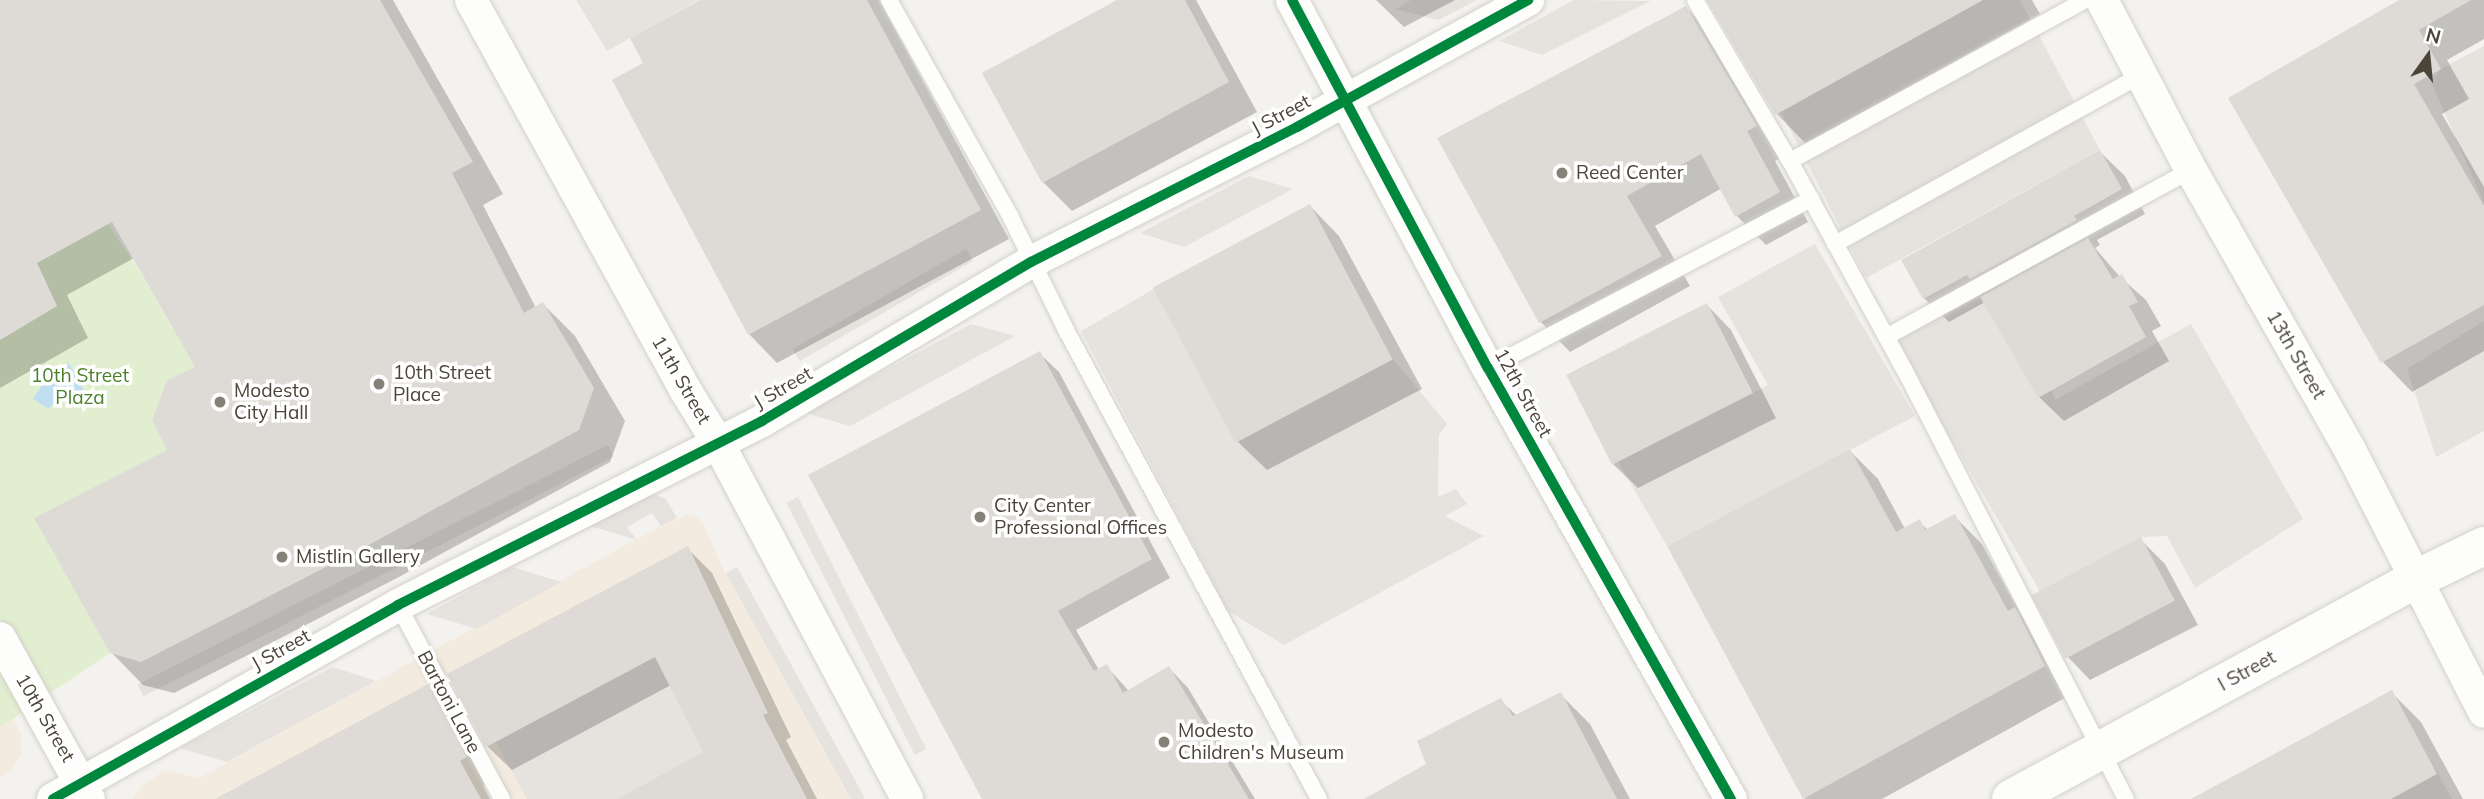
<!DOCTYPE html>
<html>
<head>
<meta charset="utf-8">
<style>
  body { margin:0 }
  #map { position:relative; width:2484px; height:799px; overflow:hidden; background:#f4f2ee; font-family:Mulish,sans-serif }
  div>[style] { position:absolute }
  .commercial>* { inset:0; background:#f3ebdf }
  .green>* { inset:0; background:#e1eecf }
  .parking>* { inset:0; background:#e6e3df; transform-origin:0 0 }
  .water>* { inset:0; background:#c0ddf1 }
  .shadow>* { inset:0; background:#0003 }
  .building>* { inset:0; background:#dedbd6; transform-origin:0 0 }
  .roads { filter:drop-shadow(0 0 2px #d2d0cb) drop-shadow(0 0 2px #d2d0cb) }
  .service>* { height:16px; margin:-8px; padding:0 8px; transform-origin:8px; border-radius:8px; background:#fdfdfc }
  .minor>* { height:32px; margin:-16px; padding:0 16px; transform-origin:16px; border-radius:16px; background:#fdfdfc }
  .tertiary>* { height:38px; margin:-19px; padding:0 19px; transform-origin:19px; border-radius:19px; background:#fdfdfc }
  .cycleway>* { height:10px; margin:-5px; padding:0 5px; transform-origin:5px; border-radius:5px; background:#00873e }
  .dots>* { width:19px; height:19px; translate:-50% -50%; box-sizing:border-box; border:4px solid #fff; border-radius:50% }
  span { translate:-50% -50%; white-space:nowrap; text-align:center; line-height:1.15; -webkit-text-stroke:7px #fff; paint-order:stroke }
  .street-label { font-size:19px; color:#4b4439 }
  .poi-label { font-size:19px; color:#4b4439 }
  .left { translate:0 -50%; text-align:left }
  .park-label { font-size:19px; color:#4a7f2a }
  .north { position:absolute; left:2393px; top:21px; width:70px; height:70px; -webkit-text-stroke:5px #fff; paint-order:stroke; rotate:15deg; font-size:19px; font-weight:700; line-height:28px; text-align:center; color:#4b4439 }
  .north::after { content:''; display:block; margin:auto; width:24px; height:32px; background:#4b4439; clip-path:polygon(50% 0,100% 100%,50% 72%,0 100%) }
</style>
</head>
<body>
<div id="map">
  <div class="commercial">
    <div style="clip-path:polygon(687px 515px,696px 516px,704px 525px,725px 573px,850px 799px,132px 799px,145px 783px,161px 773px,169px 771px,199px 778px,661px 526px)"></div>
    <div style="clip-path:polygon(0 692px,21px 735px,21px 754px,12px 770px,0 777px)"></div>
  </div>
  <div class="green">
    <div style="clip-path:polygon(108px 224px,140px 272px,195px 367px,167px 380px,152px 420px,167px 450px,35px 518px,110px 653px,0 727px,0 340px,57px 306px,37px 263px)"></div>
  </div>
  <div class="parking">
    <div style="clip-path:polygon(576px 0,698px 0,607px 51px)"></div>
    <div style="clip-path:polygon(1411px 0,1477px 0,1438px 20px,1396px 9px)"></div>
    <div style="clip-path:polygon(1574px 0,1651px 1px,1542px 55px,1499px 41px)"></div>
    <div style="clip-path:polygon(1983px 0,2020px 0,2100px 150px,1866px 278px,1781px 112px)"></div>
    <div style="clip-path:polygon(2484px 46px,2484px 203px,2431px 82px,2441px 69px)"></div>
    <div style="clip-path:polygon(1249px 176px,1293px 189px,1184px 247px,1140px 233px)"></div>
    <div style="clip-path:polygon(1815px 244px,1915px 416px,1667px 546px,1618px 462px,1768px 385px,1718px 297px)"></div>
    <div style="left:966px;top:249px;width:14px;height:200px;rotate:60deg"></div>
    <div style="clip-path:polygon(2008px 282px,2055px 400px,2191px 324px,2303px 519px,2195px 588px,2167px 536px,2141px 537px,2041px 593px,1890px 335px)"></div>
    <div style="clip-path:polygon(1154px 289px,1236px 442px,1393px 359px,1447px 424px,1439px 435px,1438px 497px,1456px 489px,1467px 504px,1445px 516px,1484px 536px,1284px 645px,1228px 611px,1081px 331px)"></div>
    <div style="clip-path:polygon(2484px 321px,2484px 431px,2436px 457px,2407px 369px)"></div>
    <div style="clip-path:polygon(971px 324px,1015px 336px,850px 426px,805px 413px)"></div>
    <div style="left:608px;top:445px;width:13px;height:528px;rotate:63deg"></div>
    <div style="clip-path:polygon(652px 493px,666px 499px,677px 518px,661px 526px,652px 513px,627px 527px,637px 540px,591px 526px)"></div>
    <div style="left:798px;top:497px;width:283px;height:13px;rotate:63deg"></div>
    <div style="clip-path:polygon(512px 567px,561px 582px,477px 629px,427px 614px)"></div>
    <div style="left:737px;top:567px;width:264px;height:13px;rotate:61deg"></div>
    <div style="clip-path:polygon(655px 657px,703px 752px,617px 799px,527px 799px,496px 742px)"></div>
    <div style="clip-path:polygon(333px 667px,376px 681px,227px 762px,180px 748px)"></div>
    <div style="clip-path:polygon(2435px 768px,2452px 799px,2374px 799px)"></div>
  </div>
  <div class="water">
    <div style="clip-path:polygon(68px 362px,85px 393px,58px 397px,49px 409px,33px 399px,44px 382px,65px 380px)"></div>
  </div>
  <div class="shadow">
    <div style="clip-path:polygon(0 0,393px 0,503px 194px,483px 205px,536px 308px,543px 304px,575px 336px,625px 421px,610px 462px,397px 578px,174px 693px,143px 685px,111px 652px,169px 451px,197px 368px,134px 258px,67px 295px,88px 338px,0 388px)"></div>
    <div style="clip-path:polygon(704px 0,879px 0,1009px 239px,777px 363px,749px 334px,646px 64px)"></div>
    <div style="clip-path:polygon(1121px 0,1196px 0,1257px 112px,1072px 211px,1043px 182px)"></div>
    <div style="clip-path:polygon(1376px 0,1455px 0,1404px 27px)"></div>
    <div style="clip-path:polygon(1709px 0,2032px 0,2040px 14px,1806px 144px,1777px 114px)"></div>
    <div style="clip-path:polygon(2403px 0,2484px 0,2484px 39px,2447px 60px,2469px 99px,2442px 114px,2484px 187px,2484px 351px,2412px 392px,2383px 362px,2231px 99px)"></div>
    <div style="clip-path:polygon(1686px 8px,1716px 38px,1785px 156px,1775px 161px,1808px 222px,1766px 245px,1737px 216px,1722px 188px,1655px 226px,1690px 286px,1570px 352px,1541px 322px,1439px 139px)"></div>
    <div style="clip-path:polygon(2100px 152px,2125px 176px,2145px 214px,2097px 240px,2100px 245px,2095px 248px,2120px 277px,2146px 300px,2161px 326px,2152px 331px,2169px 361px,2064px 421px,2039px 397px,1985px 302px,1949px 322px,1924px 298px)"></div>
    <div style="clip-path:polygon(1310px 206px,1339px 236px,1422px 389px,1267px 470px,1237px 441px)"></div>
    <div style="clip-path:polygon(1707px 305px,1731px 330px,1776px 418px,1638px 488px,1613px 464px)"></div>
    <div style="clip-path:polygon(1039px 353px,1059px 372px,1170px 578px,1076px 630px,1099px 670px,1106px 666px,1129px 691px,1169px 668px,1188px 688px,1255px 799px,985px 799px)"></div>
    <div style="clip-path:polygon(1850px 451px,1878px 479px,1905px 529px,1919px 522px,1928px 530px,1954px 516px,1982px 544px,2022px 616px,2043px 637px,2072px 694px,1882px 799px,1805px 799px,1670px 547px)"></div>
    <div style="clip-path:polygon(2140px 539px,2165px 564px,2198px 625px,2090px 680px,2066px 655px,2036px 597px)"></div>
    <div style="clip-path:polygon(688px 549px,712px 573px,791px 737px,786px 740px,817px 799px,620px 799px,706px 753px,671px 685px,512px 770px,487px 746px)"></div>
    <div style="clip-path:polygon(428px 686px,452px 710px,490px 781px,483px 785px,490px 799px,218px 799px)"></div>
    <div style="clip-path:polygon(2391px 692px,2421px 722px,2463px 799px,2195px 799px)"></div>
    <div style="clip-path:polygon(1560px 694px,1590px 724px,1630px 799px,1388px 799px,1500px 700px,1517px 716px)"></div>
  </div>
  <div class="building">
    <div style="clip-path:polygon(0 0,380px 0,473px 162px,452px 173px,524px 313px,543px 302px,594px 388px,579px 430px,365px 547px,141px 662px,110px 653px,34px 518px,167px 450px,152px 420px,167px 380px,195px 367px,112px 222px,37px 263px,57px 306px,0 340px)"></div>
    <div style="clip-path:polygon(700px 0,867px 0,981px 210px,748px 335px,612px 80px,643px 63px,630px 38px)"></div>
    <div style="clip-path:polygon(1117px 0,1185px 0,1229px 82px,1042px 183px,982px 73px)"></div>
    <div style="clip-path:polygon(1707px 0,1983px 0,1775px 115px)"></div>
    <div style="clip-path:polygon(2399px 0,2471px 0,2419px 30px,2441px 69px,2414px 84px,2484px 206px,2484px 305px,2381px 363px,2228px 98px)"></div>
    <div style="clip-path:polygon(1686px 6px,1757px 126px,1747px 131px,1780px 192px,1735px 217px,1701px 154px,1627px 196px,1662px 256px,1539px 323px,1437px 138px)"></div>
    <div style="clip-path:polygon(2100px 150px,2122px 189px,2074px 216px,2077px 220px,1970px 279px,1967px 275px,1923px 299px,1901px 260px)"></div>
    <div style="left:1310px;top:204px;width:176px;height:178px;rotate:62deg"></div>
    <div style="clip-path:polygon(2088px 238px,2113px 279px,2122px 274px,2138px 302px,2129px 306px,2146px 337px,2038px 398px,1980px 297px)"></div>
    <div style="left:1707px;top:303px;width:101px;height:158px;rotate:63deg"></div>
    <div style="clip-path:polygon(1040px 351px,1152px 559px,1058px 611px,1094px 671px,1107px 664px,1123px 693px,1169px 666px,1249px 799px,982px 799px,808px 475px)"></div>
    <div style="clip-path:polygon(1850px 449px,1896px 532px,1920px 519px,1925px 530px,1955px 514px,2008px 611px,2015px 607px,2045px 666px,1803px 799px,1667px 546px)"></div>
    <div style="left:2141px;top:537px;width:72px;height:124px;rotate:62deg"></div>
    <div style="clip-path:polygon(688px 546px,768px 713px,763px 715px,807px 799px,617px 799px,703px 752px,655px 657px,486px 747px,447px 674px)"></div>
    <div style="clip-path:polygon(428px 684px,467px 757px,460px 761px,481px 799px,215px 799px)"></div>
    <div style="clip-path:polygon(2392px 690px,2437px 774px,2391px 799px,2191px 799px)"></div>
    <div style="clip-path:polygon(1561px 692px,1617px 799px,1364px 799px,1426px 764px,1417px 741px,1501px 698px,1513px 716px)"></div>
  </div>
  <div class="roads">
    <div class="service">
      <div style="left:889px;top:0;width:248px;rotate:60.7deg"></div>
      <div style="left:1010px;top:216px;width:125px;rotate:63.8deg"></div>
      <div style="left:1065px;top:328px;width:535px;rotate:61.66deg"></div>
      <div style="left:1695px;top:0;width:187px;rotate:59.5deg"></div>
      <div style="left:1790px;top:161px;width:237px;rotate:61.3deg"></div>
      <div style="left:1904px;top:369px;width:484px;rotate:62.7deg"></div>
      <div style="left:1790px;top:161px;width:336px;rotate:-28.6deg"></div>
      <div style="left:1835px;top:244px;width:352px;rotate:-28.9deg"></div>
      <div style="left:1886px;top:337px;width:348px;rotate:-28.7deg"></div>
      <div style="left:1488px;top:368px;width:365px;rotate:-27.6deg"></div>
      <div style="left:398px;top:605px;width:220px;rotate:61.8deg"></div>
    </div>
    <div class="minor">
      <div style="left:471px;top:0;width:446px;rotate:61.2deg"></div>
      <div style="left:686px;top:391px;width:61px;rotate:58.4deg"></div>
      <div style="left:718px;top:443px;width:403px;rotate:62deg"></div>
      <div style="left:1292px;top:0;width:417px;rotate:62deg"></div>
      <div style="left:1488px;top:368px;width:495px;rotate:60.6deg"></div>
      <div style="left:2102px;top:0;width:192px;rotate:62.4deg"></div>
      <div style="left:2191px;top:170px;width:322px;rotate:60.4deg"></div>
      <div style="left:2350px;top:450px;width:294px;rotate:62.9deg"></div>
      <div style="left:0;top:638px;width:184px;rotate:61.1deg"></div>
      <div style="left:53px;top:799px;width:396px;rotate:-29.3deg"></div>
      <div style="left:398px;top:605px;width:408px;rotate:-26.8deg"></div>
      <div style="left:762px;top:421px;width:312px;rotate:-30.6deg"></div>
      <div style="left:1031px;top:262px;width:298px;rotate:-26.9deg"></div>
      <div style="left:1297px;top:127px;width:264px;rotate:-28.8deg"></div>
    </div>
    <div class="tertiary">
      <div style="left:2011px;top:799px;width:459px;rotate:-28.5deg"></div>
      <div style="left:2414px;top:580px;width:78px;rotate:-25.9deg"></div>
    </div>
  </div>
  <div class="cycleway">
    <div style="left:1292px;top:0;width:417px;rotate:62deg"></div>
    <div style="left:1488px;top:368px;width:495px;rotate:60.6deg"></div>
    <div style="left:53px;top:799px;width:396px;rotate:-29.3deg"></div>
    <div style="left:398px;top:605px;width:408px;rotate:-26.8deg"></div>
    <div style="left:762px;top:421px;width:312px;rotate:-30.6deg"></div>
    <div style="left:1031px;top:262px;width:298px;rotate:-26.9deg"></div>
    <div style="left:1297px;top:127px;width:264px;rotate:-28.8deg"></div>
  </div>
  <div class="dots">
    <div style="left:1562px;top:173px;background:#868178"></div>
    <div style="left:379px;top:384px;background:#868178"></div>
    <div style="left:220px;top:402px;background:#868178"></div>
    <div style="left:980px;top:517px;background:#868178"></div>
    <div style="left:282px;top:557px;background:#868178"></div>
    <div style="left:1164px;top:742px;background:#868178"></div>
  </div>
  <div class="street-label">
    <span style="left:1281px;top:115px;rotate:-28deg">J Street</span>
    <span style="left:2296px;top:355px;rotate:60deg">13th Street</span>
    <span style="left:681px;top:380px;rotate:60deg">11th Street</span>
    <span style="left:783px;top:388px;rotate:-30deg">J Street</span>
    <span style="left:1523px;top:393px;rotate:61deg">12th Street</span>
    <span style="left:281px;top:650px;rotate:-29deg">J Street</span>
    <span style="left:2247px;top:671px;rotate:-29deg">I Street</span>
    <span style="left:449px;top:702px;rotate:62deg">Bartoni Lane</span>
    <span style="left:45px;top:718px;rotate:60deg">10th Street</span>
  </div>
  <div class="poi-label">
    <span class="left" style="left:1576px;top:173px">Reed Center</span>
    <span class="left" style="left:393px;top:384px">10th Street<br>Place</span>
    <span class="left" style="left:234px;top:402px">Modesto<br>City Hall</span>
    <span class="left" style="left:994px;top:517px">City Center<br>Professional Offices</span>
    <span class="left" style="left:296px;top:557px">Mistlin Gallery</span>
    <span class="left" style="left:1178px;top:742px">Modesto<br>Children's Museum</span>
  </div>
  <div class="park-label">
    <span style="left:80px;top:387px">10th Street<br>Plaza</span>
  </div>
  <div class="north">N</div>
</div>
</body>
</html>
